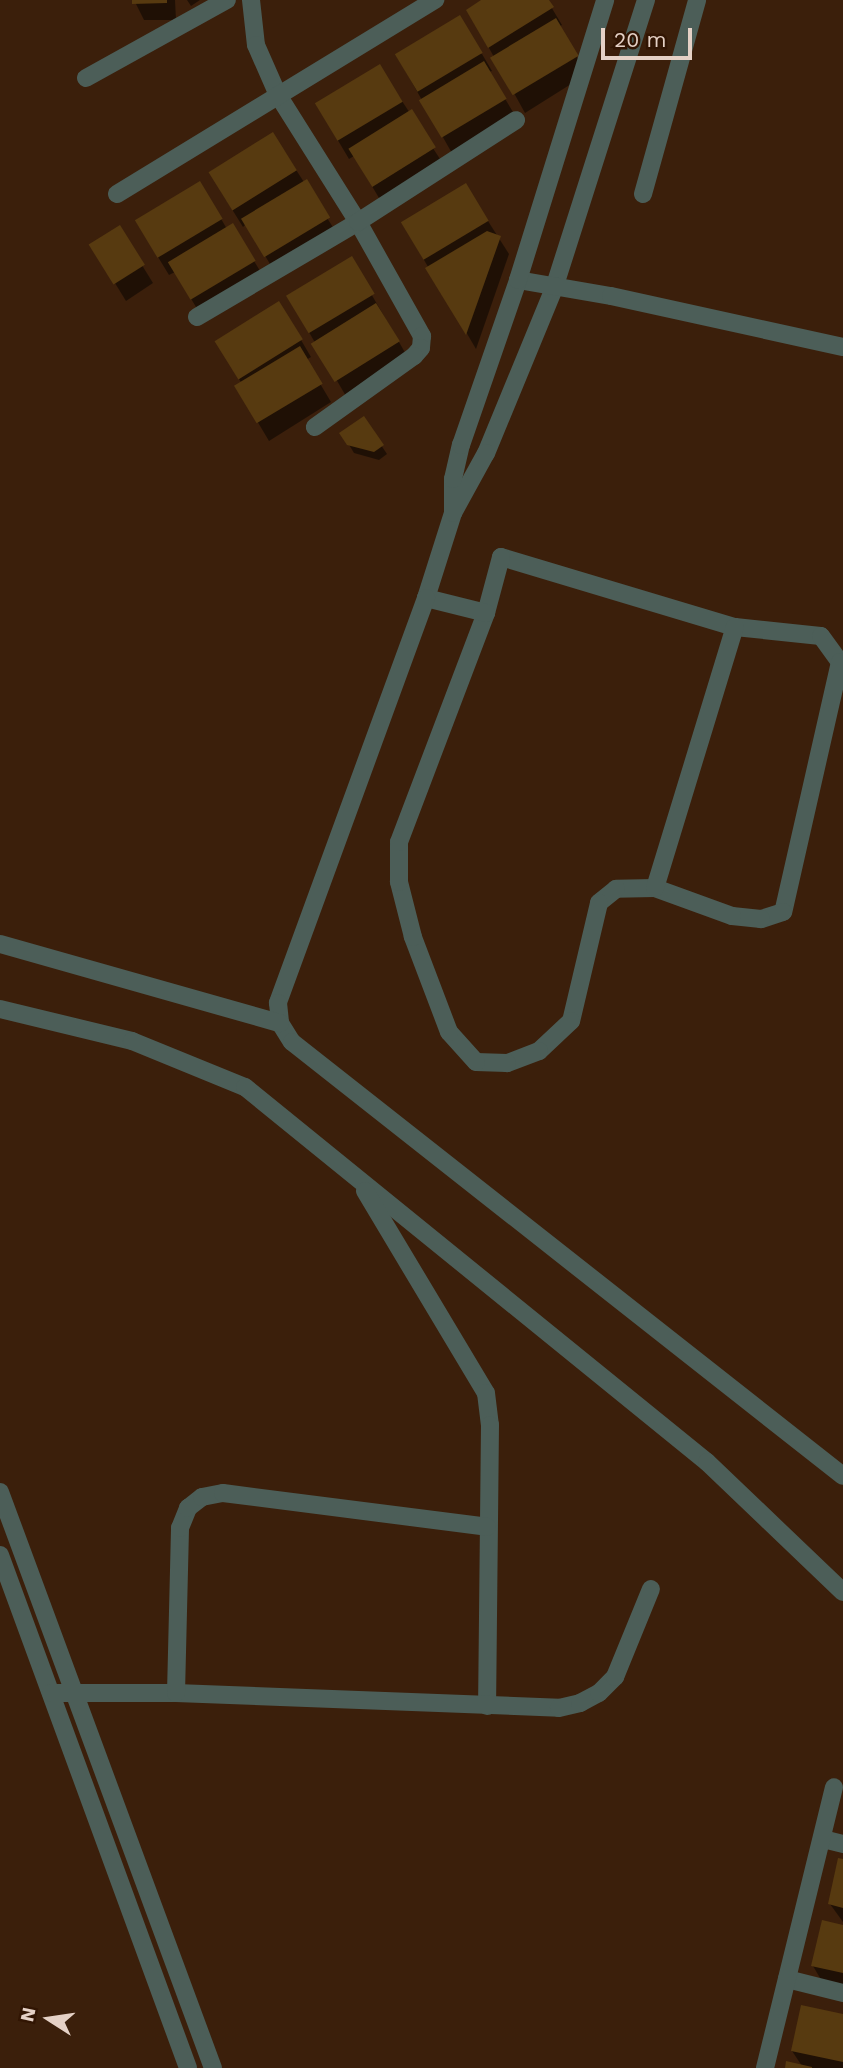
<!DOCTYPE html>
<html>
<head>
<meta charset="utf-8">
<style>
  body { margin:0 }
  #map { position:relative; width:843px; height:2068px; overflow:hidden; background:#3b1f0b; font-family:"Work Sans",sans-serif }
  div>[style] { position:absolute }
  .shadow>* { inset:0; background:#0007; transform-origin:0 0 }
  .building>* { inset:0; background:#573a10; transform-origin:0 0 }
  .service>* { height:18px; margin:-9px; padding:0 9px; transform-origin:9px; border-radius:9px; background:#4c5e58 }
  .minor>* { height:18px; margin:-9px; padding:0 9px; transform-origin:9px; border-radius:9px; background:#4c5e58 }
  span { translate:-50% -50%; white-space:nowrap; text-align:center; line-height:1.15; -webkit-text-stroke:5px #311503; paint-order:stroke }
  .north { position:absolute; left:14px; top:1984px; width:70px; height:70px; -webkit-text-stroke:5px #311503; paint-order:stroke; rotate:282deg; font-size:19px; font-weight:700; line-height:28px; text-align:center; color:#e5d1c6 }
  .north::after { content:''; display:block; margin:auto; width:24px; height:32px; background:#e5d1c6; clip-path:polygon(50% 0,100% 100%,50% 72%,0 100%) }
  .scale { position:absolute; left:601px; top:28px; width:91px; height:32px; box-sizing:border-box; border:4px solid #e5d1c6; border-top:0; padding-left:9px; font-size:21px; line-height:24px; white-space:nowrap; color:#e5d1c6; -webkit-text-stroke:5px #311503; paint-order:stroke }
</style>
</head>
<body>
<div id="map">
  <div class="shadow">
    <div style="clip-path:polygon(134px 0,175px 0,176px 20px,144px 20px)"></div>
    <div style="clip-path:polygon(187px 0,200px 0,191px 6px)"></div>
    <div style="clip-path:polygon(484px 0,547px 0,562px 25px,559px 27px,587px 74px,525px 113px,468px 10px)"></div>
    <div style="clip-path:polygon(482px 54px,492px 71px,489px 72px,516px 117px,453px 155px,397px 56px)"></div>
    <div style="clip-path:polygon(379px 66px,444px 165px,382px 203px,354px 156px,349px 159px,327px 122px)"></div>
    <div style="clip-path:polygon(273px 134px,338px 235px,276px 274px,246px 224px,243px 227px,220px 190px)"></div>
    <div style="clip-path:polygon(200px 183px,227px 229px,232px 225px,265px 279px,202px 317px,175px 272px,169px 275px,147px 239px)"></div>
    <div style="clip-path:polygon(465px 185px,509px 254px,476px 349px,403px 224px)"></div>
    <div style="clip-path:polygon(119px 228px,153px 283px,126px 301px,102px 262px)"></div>
    <div style="left:351px;top:259px;width:115px;height:73px;rotate:60deg"></div>
    <div style="clip-path:polygon(301px 340px,311px 357px,306px 360px,331px 402px,269px 441px,247px 404px,242px 384px,217px 342px)"></div>
    <div style="clip-path:polygon(363px 418px,387px 454px,379px 460px,354px 453px,342px 433px)"></div>
    <div style="clip-path:polygon(843px 1861px,843px 1922px,830px 1904px)"></div>
    <div style="clip-path:polygon(843px 1926px,843px 1988px,823px 1983px,813px 1966px)"></div>
    <div style="clip-path:polygon(843px 2016px,843px 2068px,787px 2068px,802px 2066px,792px 2051px)"></div>
  </div>
  <div class="building">
    <div style="clip-path:polygon(132px 0,167px 0,167px 3px,132px 4px)"></div>
    <div style="clip-path:polygon(481px 0,549px 0,554px 7px,488px 48px,466px 10px)"></div>
    <div style="left:460px;top:15px;width:44px;height:76px;rotate:59deg"></div>
    <div style="left:556px;top:18px;width:44px;height:77px;rotate:59deg"></div>
    <div style="left:484px;top:61px;width:44px;height:76px;rotate:59deg"></div>
    <div style="left:380px;top:64px;width:44px;height:76px;rotate:59deg"></div>
    <div style="left:412px;top:109px;width:45px;height:75px;rotate:58deg"></div>
    <div style="left:273px;top:132px;width:45px;height:76px;rotate:58deg"></div>
    <div style="left:307px;top:179px;width:45px;height:77px;rotate:59deg"></div>
    <div style="left:200px;top:181px;width:44px;height:76px;rotate:59deg"></div>
    <div style="left:466px;top:183px;width:44px;height:76px;rotate:59deg"></div>
    <div style="left:233px;top:223px;width:44px;height:76px;rotate:59deg"></div>
    <div style="left:120px;top:225px;width:47px;height:37px;rotate:58deg"></div>
    <div style="clip-path:polygon(487px 231px,501px 236px,466px 335px,425px 268px)"></div>
    <div style="left:352px;top:256px;width:44px;height:77px;rotate:59deg"></div>
    <div style="left:279px;top:301px;width:45px;height:76px;rotate:58deg"></div>
    <div style="left:376px;top:303px;width:45px;height:77px;rotate:58deg"></div>
    <div style="left:300px;top:346px;width:44px;height:77px;rotate:59deg"></div>
    <div style="clip-path:polygon(364px 416px,384px 445px,374px 452px,347px 445px,339px 433px)"></div>
    <div style="clip-path:polygon(838px 1858px,843px 1859px,843px 1908px,828px 1904px)"></div>
    <div style="clip-path:polygon(822px 1920px,843px 1925px,843px 1973px,811px 1966px)"></div>
    <div style="clip-path:polygon(801px 2005px,843px 2014px,843px 2062px,791px 2051px)"></div>
    <div style="clip-path:polygon(786px 2061px,812px 2067px,812px 2068px,785px 2068px)"></div>
  </div>
  <div class="service">
    <div style="left:643px;top:194px;width:201px;rotate:-74.4deg"></div>
    <div style="left:501px;top:557px;width:244px;rotate:16.7deg"></div>
    <div style="left:735px;top:627px;width:86px;rotate:6deg"></div>
    <div style="left:821px;top:636px;width:32px;rotate:54deg"></div>
    <div style="left:840px;top:662px;width:256px;rotate:102.8deg"></div>
    <div style="left:783px;top:912px;width:23px;rotate:162deg"></div>
    <div style="left:761px;top:919px;width:29px;rotate:-174deg"></div>
    <div style="left:732px;top:916px;width:82px;rotate:-160deg"></div>
    <div style="left:655px;top:888px;width:39px;rotate:179deg"></div>
    <div style="left:616px;top:889px;width:22px;rotate:141deg"></div>
    <div style="left:599px;top:903px;width:121px;rotate:103.3deg"></div>
    <div style="left:571px;top:1021px;width:44px;rotate:136.8deg"></div>
    <div style="left:539px;top:1051px;width:34px;rotate:159deg"></div>
    <div style="left:507px;top:1063px;width:31px;rotate:-178deg"></div>
    <div style="left:476px;top:1062px;width:40px;rotate:-132deg"></div>
    <div style="left:449px;top:1032px;width:102px;rotate:-110.8deg"></div>
    <div style="left:413px;top:937px;width:57px;rotate:-104.3deg"></div>
    <div style="left:399px;top:882px;width:40px;rotate:-90deg"></div>
    <div style="left:399px;top:842px;width:245px;rotate:-69.2deg"></div>
    <div style="left:486px;top:613px;width:58px;rotate:-75deg"></div>
    <div style="left:426px;top:598px;width:62px;rotate:14deg"></div>
    <div style="left:655px;top:888px;width:273px;rotate:-73deg"></div>
  </div>
  <div class="minor">
    <div style="left:251px;top:0;width:45px;rotate:83.7deg"></div>
    <div style="left:256px;top:45px;width:55px;rotate:66.3deg"></div>
    <div style="left:278px;top:95px;width:150px;rotate:57.8deg"></div>
    <div style="left:358px;top:222px;width:131px;rotate:60.7deg"></div>
    <div style="left:422px;top:336px;width:12px;rotate:95deg"></div>
    <div style="left:421px;top:348px;width:11px;rotate:131deg"></div>
    <div style="left:414px;top:356px;width:122px;rotate:144.4deg"></div>
    <div style="left:646px;top:0;width:300px;rotate:107.7deg"></div>
    <div style="left:555px;top:286px;width:181px;rotate:112.4deg"></div>
    <div style="left:486px;top:453px;width:68px;rotate:118.8deg"></div>
    <div style="left:453px;top:513px;width:89px;rotate:107.6deg"></div>
    <div style="left:426px;top:598px;width:431px;rotate:110.1deg"></div>
    <div style="left:278px;top:1003px;width:20px;rotate:84deg"></div>
    <div style="left:280px;top:1023px;width:22px;rotate:58deg"></div>
    <div style="left:292px;top:1042px;width:701px;rotate:38.23deg"></div>
    <div style="left:86px;top:78px;width:161px;rotate:-29deg"></div>
    <div style="left:117px;top:194px;width:373px;rotate:-31.4deg"></div>
    <div style="left:518px;top:280px;width:94px;rotate:9.8deg"></div>
    <div style="left:611px;top:296px;width:238px;rotate:12.4deg"></div>
    <div style="left:197px;top:317px;width:187px;rotate:-30.5deg"></div>
    <div style="left:358px;top:222px;width:188px;rotate:-32.8deg"></div>
    <div style="left:453px;top:513px;width:34px;rotate:-90deg"></div>
    <div style="left:453px;top:479px;width:35px;rotate:-77deg"></div>
    <div style="left:461px;top:445px;width:175px;rotate:-70.9deg"></div>
    <div style="left:518px;top:280px;width:293px;rotate:-72.7deg"></div>
    <div style="left:0;top:944px;width:291px;rotate:15.8deg"></div>
    <div style="left:0;top:1009px;width:136px;rotate:13.6deg"></div>
    <div style="left:132px;top:1041px;width:122px;rotate:22.2deg"></div>
    <div style="left:245px;top:1087px;width:595px;rotate:39.07deg"></div>
    <div style="left:707px;top:1462px;width:188px;rotate:43.7deg"></div>
    <div style="left:365px;top:1191px;width:235px;rotate:59.1deg"></div>
    <div style="left:486px;top:1393px;width:32px;rotate:83deg"></div>
    <div style="left:490px;top:1425px;width:281px;rotate:90.6deg"></div>
    <div style="left:0;top:1492px;width:614px;rotate:69.71deg"></div>
    <div style="left:0;top:1555px;width:546px;rotate:69.87deg"></div>
    <div style="left:51px;top:1693px;width:125px"></div>
    <div style="left:176px;top:1693px;width:383px;rotate:2.2deg"></div>
    <div style="left:559px;top:1708px;width:22px;rotate:-13deg"></div>
    <div style="left:580px;top:1703px;width:21px;rotate:-28deg"></div>
    <div style="left:599px;top:1693px;width:23px;rotate:-45deg"></div>
    <div style="left:615px;top:1677px;width:95px;rotate:-67.8deg"></div>
    <div style="left:176px;top:1693px;width:165px;rotate:-88.6deg"></div>
    <div style="left:180px;top:1528px;width:22px;rotate:-68deg"></div>
    <div style="left:188px;top:1508px;width:18px;rotate:-38deg"></div>
    <div style="left:202px;top:1497px;width:21px;rotate:-11deg"></div>
    <div style="left:223px;top:1493px;width:266px;rotate:7.3deg"></div>
    <div style="left:823px;top:1839px;width:21px;rotate:14deg"></div>
    <div style="left:787px;top:1979px;width:58px;rotate:14deg"></div>
    <div style="left:765px;top:2068px;width:289px;rotate:-76.2deg"></div>
  </div>
  <div class="north">N</div>
  <div class="scale">20 m</div>
</div>
</body>
</html>
